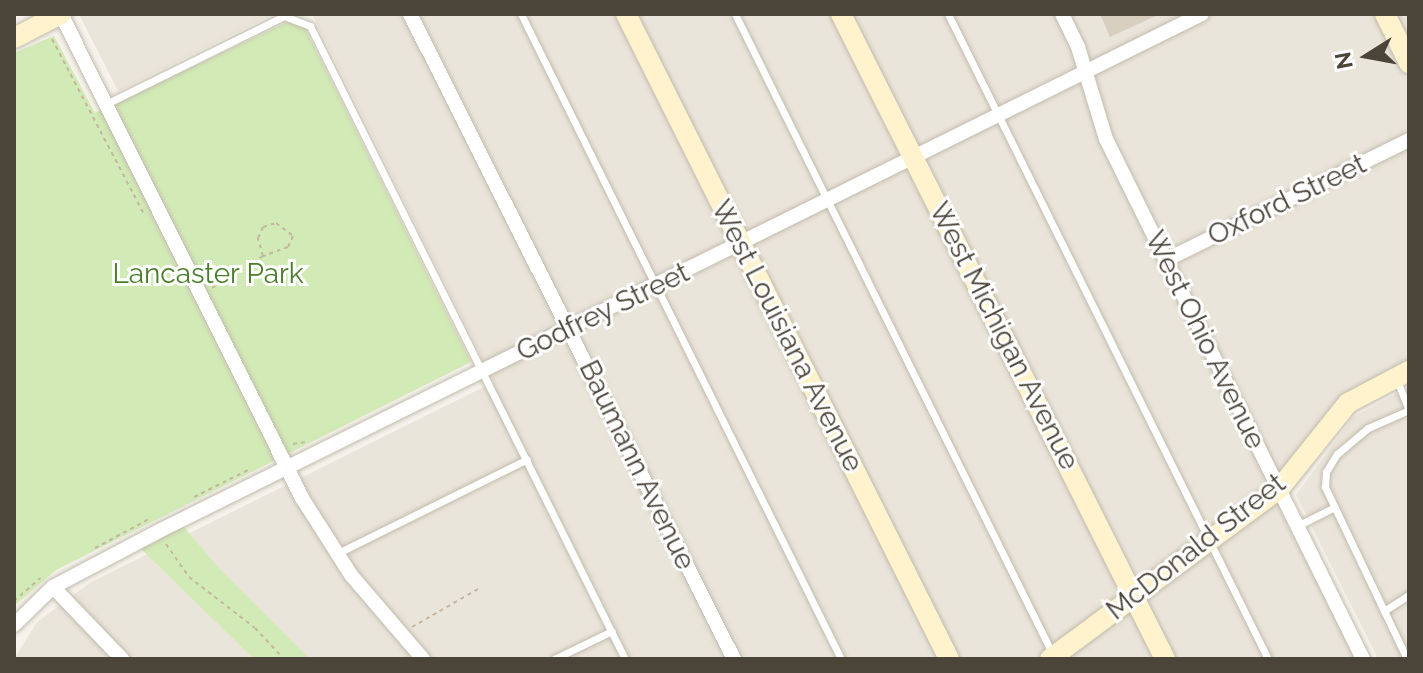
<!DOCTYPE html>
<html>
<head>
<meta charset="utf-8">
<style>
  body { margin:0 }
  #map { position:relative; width:1423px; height:673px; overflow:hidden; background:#f6f3ec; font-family:Raleway,sans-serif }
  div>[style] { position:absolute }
  .residential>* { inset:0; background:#eae5da }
  .green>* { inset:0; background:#d2eab5 }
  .building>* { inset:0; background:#d8cfc1 }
  .path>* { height:2px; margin-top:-1px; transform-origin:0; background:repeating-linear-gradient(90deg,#c4b79f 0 4px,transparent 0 8px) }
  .roads { filter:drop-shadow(0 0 2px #c2bbae) drop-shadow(0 0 2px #c2bbae) }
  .lane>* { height:7px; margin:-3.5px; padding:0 3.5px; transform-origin:3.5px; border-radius:3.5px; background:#fff }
  .street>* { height:14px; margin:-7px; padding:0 7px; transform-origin:7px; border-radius:7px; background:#fff }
  .secondary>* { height:20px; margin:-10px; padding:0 10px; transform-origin:10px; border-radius:10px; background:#fff3cd }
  span { translate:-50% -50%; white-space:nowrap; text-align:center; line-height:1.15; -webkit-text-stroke:6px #fff; paint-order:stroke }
  .street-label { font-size:28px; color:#4b4439 }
  .park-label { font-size:28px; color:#4a7f2a }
  .frame { position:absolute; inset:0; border:16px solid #4b4439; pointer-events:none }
  .north { position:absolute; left:1327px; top:16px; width:80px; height:80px; -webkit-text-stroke:6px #fff; paint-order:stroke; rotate:259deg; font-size:22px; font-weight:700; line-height:32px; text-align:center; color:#4b4439 }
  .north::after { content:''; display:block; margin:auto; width:28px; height:36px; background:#4b4439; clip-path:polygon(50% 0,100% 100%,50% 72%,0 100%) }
</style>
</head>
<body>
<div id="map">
  <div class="residential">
    <div style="clip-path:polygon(79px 14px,273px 14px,118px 91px)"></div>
    <div style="clip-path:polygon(312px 14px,1409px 14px,1409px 366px,1363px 388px,1280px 488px,1365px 659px,14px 659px,37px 622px,91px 582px,494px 382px)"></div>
    <div style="clip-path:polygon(1409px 387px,1409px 659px,1378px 659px,1296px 495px,1353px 417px)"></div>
  </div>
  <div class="green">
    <div style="clip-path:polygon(289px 21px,303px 24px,471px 362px,56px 570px,14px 606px,14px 53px,54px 36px,95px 113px)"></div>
    <div style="clip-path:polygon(179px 521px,216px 565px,310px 659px,254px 659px,137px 545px)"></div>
  </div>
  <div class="building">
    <div style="clip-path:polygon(1100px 14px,1160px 14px,1110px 37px)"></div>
  </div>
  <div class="path">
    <div style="left:52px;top:39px;width:200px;rotate:62.3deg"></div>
    <div style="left:212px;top:288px;width:60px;rotate:-32.1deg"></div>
    <div style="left:263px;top:256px;width:19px;rotate:-106deg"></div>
    <div style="left:258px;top:238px;width:12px;rotate:-66deg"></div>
    <div style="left:263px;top:227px;width:14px;rotate:-17deg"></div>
    <div style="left:276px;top:223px;width:21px;rotate:37deg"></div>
    <div style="left:293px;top:236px;width:12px;rotate:114deg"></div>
    <div style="left:288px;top:247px;width:27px;rotate:160deg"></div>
    <div style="left:293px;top:444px;width:12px;rotate:-9deg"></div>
    <div style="left:194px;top:497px;width:63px;rotate:-26.6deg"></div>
    <div style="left:166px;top:544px;width:40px;rotate:55.1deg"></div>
    <div style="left:189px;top:577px;width:83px;rotate:37.7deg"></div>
    <div style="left:255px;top:628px;width:42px;rotate:46.9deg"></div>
    <div style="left:95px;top:548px;width:61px;rotate:-28.2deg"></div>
    <div style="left:14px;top:601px;width:35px;rotate:-41deg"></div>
    <div style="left:412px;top:627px;width:78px;rotate:-29.8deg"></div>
  </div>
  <div class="roads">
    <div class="lane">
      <div style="left:521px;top:14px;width:720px;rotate:63.61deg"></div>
      <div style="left:735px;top:14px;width:713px;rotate:63.61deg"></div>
      <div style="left:948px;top:14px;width:720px;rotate:63.61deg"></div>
      <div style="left:106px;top:104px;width:199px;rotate:-26.3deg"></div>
      <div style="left:284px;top:16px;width:28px;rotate:21deg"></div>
      <div style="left:310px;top:26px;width:707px;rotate:63.54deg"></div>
      <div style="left:1396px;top:378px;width:35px;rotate:68deg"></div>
      <div style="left:1297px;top:526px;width:42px;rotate:-26.6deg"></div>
      <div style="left:336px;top:554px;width:213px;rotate:-26.4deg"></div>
      <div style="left:1384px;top:611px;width:30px;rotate:-33deg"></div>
      <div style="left:554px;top:659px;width:64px;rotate:-25.8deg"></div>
      <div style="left:1407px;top:659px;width:191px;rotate:-115.5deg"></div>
      <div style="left:1325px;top:487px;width:15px;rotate:-86deg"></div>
      <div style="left:1326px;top:472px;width:21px;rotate:-59deg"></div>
      <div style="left:1337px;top:454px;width:40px;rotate:-40deg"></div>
      <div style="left:1368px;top:428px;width:45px;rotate:-23.7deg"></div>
    </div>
    <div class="street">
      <div style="left:61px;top:14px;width:541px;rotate:63.53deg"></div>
      <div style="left:302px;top:498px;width:91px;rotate:57.5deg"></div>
      <div style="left:351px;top:575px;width:111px;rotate:49.4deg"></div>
      <div style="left:410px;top:14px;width:722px;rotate:63.33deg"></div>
      <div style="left:1062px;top:14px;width:37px;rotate:64deg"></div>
      <div style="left:1078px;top:47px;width:96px;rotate:73.1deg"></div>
      <div style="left:1106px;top:139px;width:580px;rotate:63.7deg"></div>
      <div style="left:1166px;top:260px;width:271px;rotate:-26.3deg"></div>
      <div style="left:53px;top:587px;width:100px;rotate:46.2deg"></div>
      <div style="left:14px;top:625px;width:54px;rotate:-44.3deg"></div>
      <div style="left:53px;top:587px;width:120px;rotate:-27.8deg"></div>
      <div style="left:159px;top:531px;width:1164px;rotate:-26.37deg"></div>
    </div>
    <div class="secondary">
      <div style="left:626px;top:14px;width:721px;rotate:63.4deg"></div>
      <div style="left:841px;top:14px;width:722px;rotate:63.33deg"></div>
      <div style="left:1385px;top:14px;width:55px;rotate:63.9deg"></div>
      <div style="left:14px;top:38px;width:53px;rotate:-27.1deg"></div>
      <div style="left:1050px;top:659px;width:285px;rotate:-36.6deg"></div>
      <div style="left:1279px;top:489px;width:110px;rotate:-51.3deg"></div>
      <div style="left:1348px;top:403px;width:69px;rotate:-27.7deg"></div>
    </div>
  </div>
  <div class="street-label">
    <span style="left:1287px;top:200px;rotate:-26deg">Oxford Street</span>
    <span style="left:603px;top:312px;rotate:-26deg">Godfrey Street</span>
    <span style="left:787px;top:336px;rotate:63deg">West Louisiana Avenue</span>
    <span style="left:1004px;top:336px;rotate:63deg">West Michigan Avenue</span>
    <span style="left:1205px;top:340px;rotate:64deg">West Ohio Avenue</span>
    <span style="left:637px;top:465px;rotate:64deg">Baumann Avenue</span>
    <span style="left:1196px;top:547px;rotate:-38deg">McDonald Street</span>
  </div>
  <div class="park-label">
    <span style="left:208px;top:274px">Lancaster Park</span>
  </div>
  <div class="frame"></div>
  <div class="north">N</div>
</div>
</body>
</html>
